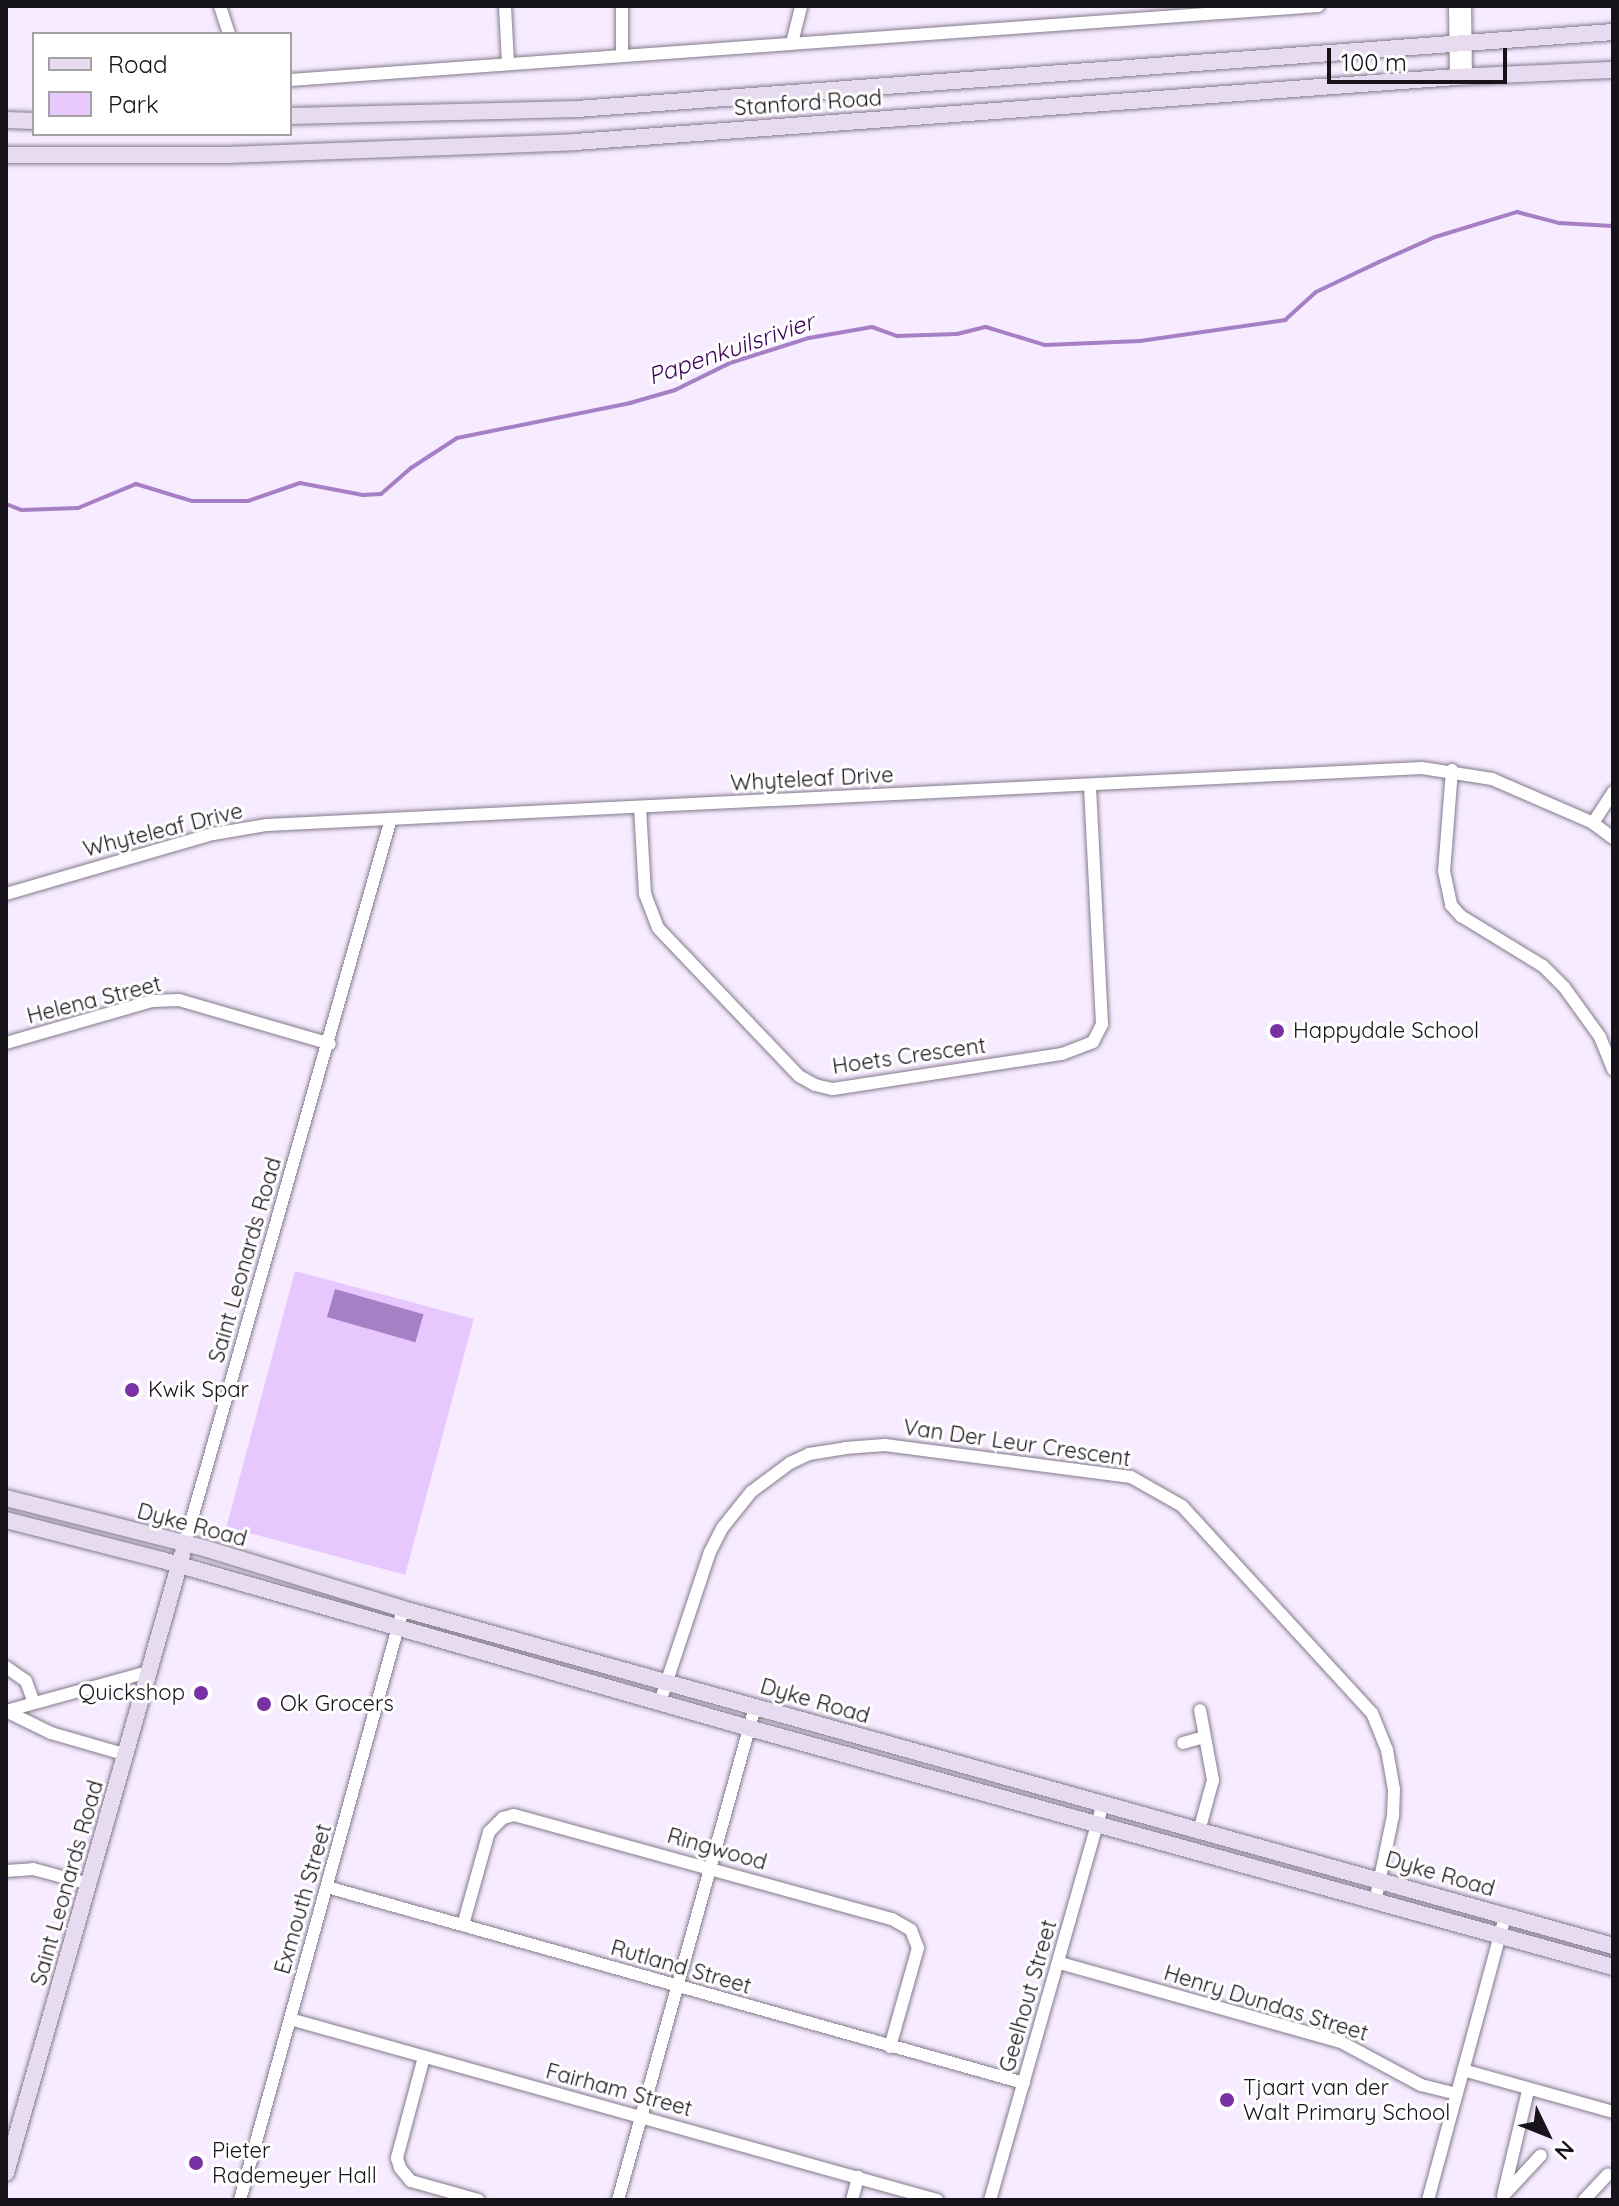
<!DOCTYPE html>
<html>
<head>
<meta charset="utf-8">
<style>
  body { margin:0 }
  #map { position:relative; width:1619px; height:2206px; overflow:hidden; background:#f6ebff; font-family:Quicksand,sans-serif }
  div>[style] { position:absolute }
  .green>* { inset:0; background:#e6c7fe; transform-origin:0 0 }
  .water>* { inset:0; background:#a77fc5; transform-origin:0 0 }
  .stream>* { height:4px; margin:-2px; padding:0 2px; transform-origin:2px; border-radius:2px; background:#a77fc5 }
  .roads { filter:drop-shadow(0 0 2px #847a8c) drop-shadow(0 0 2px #847a8c) }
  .street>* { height:12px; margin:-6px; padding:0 6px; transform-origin:6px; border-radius:6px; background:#fff }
  .secondary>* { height:16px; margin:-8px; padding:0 8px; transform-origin:8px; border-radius:8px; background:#e7dbf0 }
  .dots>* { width:22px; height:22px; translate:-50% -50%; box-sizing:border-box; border:4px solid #fff; border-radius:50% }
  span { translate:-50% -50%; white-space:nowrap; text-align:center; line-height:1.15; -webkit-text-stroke:6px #fff; paint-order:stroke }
  .street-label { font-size:22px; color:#17131a }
  .poi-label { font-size:22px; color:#17131a }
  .left { translate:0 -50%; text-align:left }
  .right { translate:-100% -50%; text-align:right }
  .water-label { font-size:24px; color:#3e025b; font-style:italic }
  .frame { position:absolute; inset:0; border:8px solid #17131a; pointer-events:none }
  .legend { position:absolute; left:32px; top:32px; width:260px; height:104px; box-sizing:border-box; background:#fff; border:2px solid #a2a1a3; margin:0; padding:10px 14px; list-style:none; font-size:24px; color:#17131a }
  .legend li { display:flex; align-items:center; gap:16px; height:40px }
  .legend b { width:40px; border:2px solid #a2a1a3 }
  .north { position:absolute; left:1507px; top:2094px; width:80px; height:80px; -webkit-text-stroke:6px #fff; paint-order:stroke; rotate:133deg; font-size:22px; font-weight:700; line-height:32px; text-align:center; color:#17131a }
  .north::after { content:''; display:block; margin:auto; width:28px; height:36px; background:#17131a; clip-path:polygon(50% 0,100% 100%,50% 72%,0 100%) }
  .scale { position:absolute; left:1327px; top:48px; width:180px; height:36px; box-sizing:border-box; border:4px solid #17131a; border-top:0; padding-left:10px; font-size:24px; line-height:28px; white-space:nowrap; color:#17131a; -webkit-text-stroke:6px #fff; paint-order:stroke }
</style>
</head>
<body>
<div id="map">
  <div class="green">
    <div style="left:295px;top:1271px;width:185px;height:265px;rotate:15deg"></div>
  </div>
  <div class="water">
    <div style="left:335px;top:1289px;width:92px;height:29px;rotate:16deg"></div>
  </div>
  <div class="stream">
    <div style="left:6px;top:504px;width:17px;rotate:21deg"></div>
    <div style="left:22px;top:510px;width:56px;rotate:-2deg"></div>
    <div style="left:78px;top:508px;width:63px;rotate:-22.5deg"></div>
    <div style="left:136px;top:484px;width:59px;rotate:16.9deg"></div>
    <div style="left:192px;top:501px;width:56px"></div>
    <div style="left:248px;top:501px;width:55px;rotate:-19.1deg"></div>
    <div style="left:300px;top:483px;width:64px;rotate:10.8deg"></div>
    <div style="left:363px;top:495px;width:18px;rotate:-3deg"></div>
    <div style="left:381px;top:494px;width:40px;rotate:-41deg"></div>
    <div style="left:411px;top:468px;width:55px;rotate:-33.1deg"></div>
    <div style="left:457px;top:438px;width:177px;rotate:-11.4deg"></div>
    <div style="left:630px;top:403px;width:47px;rotate:-16.1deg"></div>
    <div style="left:675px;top:390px;width:61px;rotate:-26.1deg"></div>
    <div style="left:730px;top:363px;width:83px;rotate:-17.6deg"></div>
    <div style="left:809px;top:338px;width:64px;rotate:-9.9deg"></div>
    <div style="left:872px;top:327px;width:27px;rotate:20deg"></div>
    <div style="left:897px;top:336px;width:60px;rotate:-1.9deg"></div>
    <div style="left:957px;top:334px;width:30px;rotate:-14deg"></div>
    <div style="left:986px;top:327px;width:62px;rotate:17deg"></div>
    <div style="left:1045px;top:345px;width:95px;rotate:-2.4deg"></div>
    <div style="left:1140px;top:341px;width:147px;rotate:-8.2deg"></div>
    <div style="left:1285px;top:320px;width:42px;rotate:-42.1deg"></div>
    <div style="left:1316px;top:292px;width:70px;rotate:-25.5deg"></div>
    <div style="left:1379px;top:262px;width:61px;rotate:-24.1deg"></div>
    <div style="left:1435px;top:237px;width:86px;rotate:-17deg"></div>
    <div style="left:1517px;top:212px;width:43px;rotate:14.7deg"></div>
    <div style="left:1559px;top:223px;width:54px;rotate:3.2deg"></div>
  </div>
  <div class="roads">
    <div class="street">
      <div style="left:220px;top:6px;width:29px;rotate:72deg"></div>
      <div style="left:505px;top:6px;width:57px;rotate:87deg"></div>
      <div style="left:622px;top:6px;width:49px;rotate:90deg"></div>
      <div style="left:1455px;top:6px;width:71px;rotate:89.2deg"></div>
      <div style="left:1465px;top:6px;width:71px;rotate:89.2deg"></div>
      <div style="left:792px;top:43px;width:38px;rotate:-76deg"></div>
      <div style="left:290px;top:80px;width:1031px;rotate:-4.12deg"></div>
      <div style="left:1452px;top:770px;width:101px;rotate:94.5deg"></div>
      <div style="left:1444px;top:871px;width:35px;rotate:78deg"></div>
      <div style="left:1451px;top:905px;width:15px;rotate:48deg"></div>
      <div style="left:1461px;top:916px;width:96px;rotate:31.4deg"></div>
      <div style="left:1543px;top:966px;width:30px;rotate:45deg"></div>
      <div style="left:1564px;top:987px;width:62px;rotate:54.2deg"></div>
      <div style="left:1600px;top:1037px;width:35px;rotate:68deg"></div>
      <div style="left:640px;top:807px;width:87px;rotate:86.7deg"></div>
      <div style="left:645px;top:894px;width:36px;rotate:69deg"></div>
      <div style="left:658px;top:928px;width:204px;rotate:46.4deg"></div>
      <div style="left:799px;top:1076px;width:18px;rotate:29deg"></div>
      <div style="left:815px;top:1085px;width:18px;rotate:13deg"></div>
      <div style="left:833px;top:1089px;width:232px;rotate:-8.7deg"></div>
      <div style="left:1062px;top:1054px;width:33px;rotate:-21deg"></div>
      <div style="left:1093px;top:1042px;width:20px;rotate:-63deg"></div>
      <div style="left:1102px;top:1024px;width:238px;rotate:-92.9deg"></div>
      <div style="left:1593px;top:823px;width:37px;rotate:-57deg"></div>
      <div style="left:6px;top:894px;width:216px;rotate:-16.2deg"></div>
      <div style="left:213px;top:834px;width:55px;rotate:-9.5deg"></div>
      <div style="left:267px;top:825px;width:1156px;rotate:-2.83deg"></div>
      <div style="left:1422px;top:768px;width:71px;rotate:8.9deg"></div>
      <div style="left:1492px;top:779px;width:110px;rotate:23.5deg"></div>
      <div style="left:1593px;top:823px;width:25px;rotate:37deg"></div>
      <div style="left:6px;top:1043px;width:152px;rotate:-16deg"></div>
      <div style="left:152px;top:1001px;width:27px;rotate:-2deg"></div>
      <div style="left:179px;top:1000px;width:157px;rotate:16.2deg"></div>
      <div style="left:185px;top:1543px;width:753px;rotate:-74.12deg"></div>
      <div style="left:6px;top:1667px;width:24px;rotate:35deg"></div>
      <div style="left:26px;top:1681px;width:23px;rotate:70deg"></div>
      <div style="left:660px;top:1702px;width:158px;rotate:-71.6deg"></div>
      <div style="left:710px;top:1552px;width:28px;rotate:-63deg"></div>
      <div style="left:723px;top:1527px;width:45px;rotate:-51.3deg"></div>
      <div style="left:751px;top:1492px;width:49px;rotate:-36.6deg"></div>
      <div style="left:790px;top:1463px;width:21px;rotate:-25deg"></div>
      <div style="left:809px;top:1454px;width:36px;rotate:-9deg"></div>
      <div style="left:845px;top:1448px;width:40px;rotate:-4.3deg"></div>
      <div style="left:885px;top:1445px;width:248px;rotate:7.4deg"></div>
      <div style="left:1131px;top:1477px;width:59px;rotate:29.6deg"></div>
      <div style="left:1182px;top:1506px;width:281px;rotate:47.5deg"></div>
      <div style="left:1372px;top:1713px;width:40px;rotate:68deg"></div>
      <div style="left:1387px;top:1750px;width:40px;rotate:80deg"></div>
      <div style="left:1394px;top:1789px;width:27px;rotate:92deg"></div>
      <div style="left:1393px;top:1816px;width:88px;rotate:101.8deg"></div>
      <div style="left:6px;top:1711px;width:150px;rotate:-15.4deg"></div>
      <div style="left:6px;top:1711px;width:50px;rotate:26.1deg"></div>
      <div style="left:51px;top:1733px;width:79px;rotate:16.1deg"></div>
      <div style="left:1183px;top:1743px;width:22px;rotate:-16deg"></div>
      <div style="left:1199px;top:1831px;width:53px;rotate:-74.6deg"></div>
      <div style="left:1213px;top:1780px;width:71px;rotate:-100.5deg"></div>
      <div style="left:6px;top:1871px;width:27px;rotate:-4deg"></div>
      <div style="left:33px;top:1869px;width:58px;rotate:15deg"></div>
      <div style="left:327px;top:1887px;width:724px;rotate:15.71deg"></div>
      <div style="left:463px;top:1925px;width:97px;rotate:-74.4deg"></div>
      <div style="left:489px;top:1832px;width:20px;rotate:-45deg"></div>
      <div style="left:503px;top:1818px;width:11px;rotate:-15deg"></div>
      <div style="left:514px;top:1815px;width:392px;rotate:15.4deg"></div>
      <div style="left:892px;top:1919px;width:22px;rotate:30deg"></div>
      <div style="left:911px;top:1930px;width:19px;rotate:69deg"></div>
      <div style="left:918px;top:1948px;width:103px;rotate:105.8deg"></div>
      <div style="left:1060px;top:1963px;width:292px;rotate:15.7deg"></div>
      <div style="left:1341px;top:2042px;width:91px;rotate:28.3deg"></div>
      <div style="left:1421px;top:2085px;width:36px;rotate:14deg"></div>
      <div style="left:290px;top:2019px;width:672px;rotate:15.63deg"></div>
      <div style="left:424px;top:2057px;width:105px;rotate:105deg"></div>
      <div style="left:397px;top:2158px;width:10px;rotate:73deg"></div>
      <div style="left:400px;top:2168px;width:17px;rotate:50deg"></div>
      <div style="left:411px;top:2181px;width:70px;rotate:15.8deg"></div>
      <div style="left:1463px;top:2070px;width:156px;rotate:15.6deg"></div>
      <div style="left:1504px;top:2195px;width:54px;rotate:-47.2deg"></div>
      <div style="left:1503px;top:2196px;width:108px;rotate:-76.6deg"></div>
      <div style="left:240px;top:2200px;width:613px;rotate:-74.58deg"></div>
      <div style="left:618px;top:2200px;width:512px;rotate:-74.47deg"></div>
      <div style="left:852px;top:2200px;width:24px;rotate:-75deg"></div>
      <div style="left:990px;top:2200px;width:413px;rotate:-74.1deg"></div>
      <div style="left:1428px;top:2200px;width:294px;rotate:-74.8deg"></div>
      <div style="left:1584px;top:2200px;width:35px;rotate:-47deg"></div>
    </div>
    <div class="secondary">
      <div style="left:290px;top:116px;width:287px;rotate:-1.4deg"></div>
      <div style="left:577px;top:109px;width:1039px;rotate:-4.25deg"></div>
      <div style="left:6px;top:120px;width:28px;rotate:2deg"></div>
      <div style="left:6px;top:155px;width:221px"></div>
      <div style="left:227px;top:155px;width:348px;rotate:-2.1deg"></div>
      <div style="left:575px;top:142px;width:883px;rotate:-4.22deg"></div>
      <div style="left:1456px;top:77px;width:157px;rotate:-2.6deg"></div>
      <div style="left:6px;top:1498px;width:207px;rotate:14.2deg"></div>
      <div style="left:207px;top:1549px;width:205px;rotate:17deg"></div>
      <div style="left:403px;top:1609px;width:1256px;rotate:15.56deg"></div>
      <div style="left:6px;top:1520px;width:161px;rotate:14.4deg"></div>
      <div style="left:162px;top:1560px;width:611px;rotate:15.97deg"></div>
      <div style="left:749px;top:1728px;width:896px;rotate:15.46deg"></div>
      <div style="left:6px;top:2173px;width:643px;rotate:-74.1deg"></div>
    </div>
  </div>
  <div class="dots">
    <div style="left:1277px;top:1031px;background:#7931a4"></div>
    <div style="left:132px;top:1390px;background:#7931a4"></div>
    <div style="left:201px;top:1693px;background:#7931a4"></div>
    <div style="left:264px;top:1704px;background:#7931a4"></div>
    <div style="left:1227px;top:2100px;background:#7931a4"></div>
    <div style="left:196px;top:2163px;background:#7931a4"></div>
  </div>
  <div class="street-label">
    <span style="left:808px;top:103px;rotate:-4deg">Stanford Road</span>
    <span style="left:812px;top:779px;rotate:-3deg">Whyteleaf Drive</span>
    <span style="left:163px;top:830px;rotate:-14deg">Whyteleaf Drive</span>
    <span style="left:94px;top:1000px;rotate:-14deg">Helena Street</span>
    <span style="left:909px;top:1056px;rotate:-8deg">Hoets Crescent</span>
    <span style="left:245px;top:1260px;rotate:-74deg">Saint Leonards Road</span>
    <span style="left:1017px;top:1443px;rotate:8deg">Van Der Leur Crescent</span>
    <span style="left:192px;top:1525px;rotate:15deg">Dyke Road</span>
    <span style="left:815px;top:1701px;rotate:16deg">Dyke Road</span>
    <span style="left:717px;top:1849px;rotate:16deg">Ringwood</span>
    <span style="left:1440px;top:1874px;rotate:16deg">Dyke Road</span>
    <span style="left:67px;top:1883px;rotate:-74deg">Saint Leonards Road</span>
    <span style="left:303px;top:1899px;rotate:-74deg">Exmouth Street</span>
    <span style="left:681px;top:1967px;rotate:16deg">Rutland Street</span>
    <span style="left:1028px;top:1996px;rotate:-74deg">Geelhout Street</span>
    <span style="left:1266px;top:2003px;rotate:17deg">Henry Dundas Street</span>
    <span style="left:619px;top:2090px;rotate:15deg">Fairham Street</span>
  </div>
  <div class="poi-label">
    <span class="left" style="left:1293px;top:1031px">Happydale School</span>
    <span class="left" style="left:148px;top:1390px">Kwik Spar</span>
    <span class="right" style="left:185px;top:1693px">Quickshop</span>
    <span class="left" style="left:280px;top:1704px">Ok Grocers</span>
    <span class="left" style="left:1243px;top:2100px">Tjaart van der<br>Walt Primary School</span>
    <span class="left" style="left:212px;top:2163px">Pieter<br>Rademeyer Hall</span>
  </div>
  <div class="water-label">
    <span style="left:731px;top:349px;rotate:-19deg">Papenkuilsrivier</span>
  </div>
  <div class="frame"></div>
  <ul class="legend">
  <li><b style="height:10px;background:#e7dbf0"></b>Road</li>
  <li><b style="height:22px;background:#e6c7fe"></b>Park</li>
  </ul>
  <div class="north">N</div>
  <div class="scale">100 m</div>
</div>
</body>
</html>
